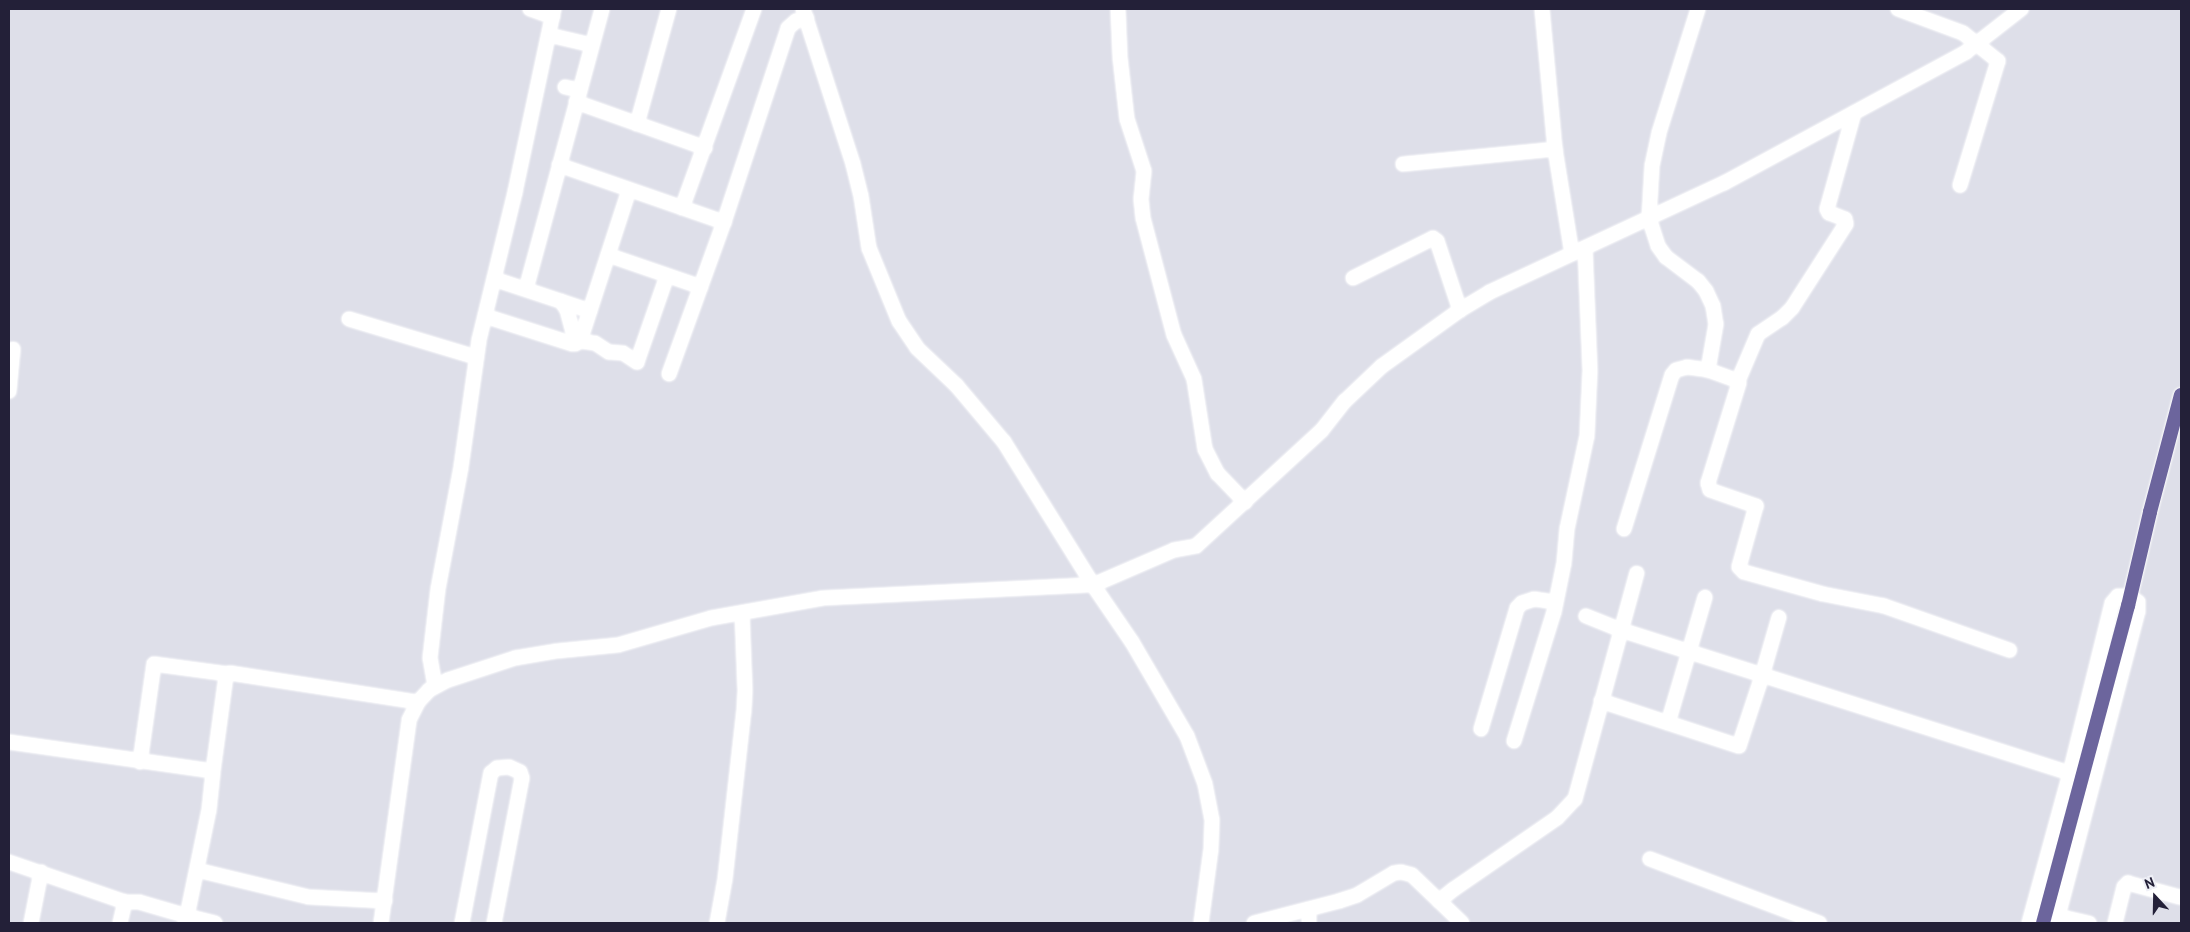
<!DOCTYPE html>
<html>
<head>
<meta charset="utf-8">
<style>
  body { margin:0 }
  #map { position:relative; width:2190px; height:932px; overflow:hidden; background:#dedfe9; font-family:"PT Sans",sans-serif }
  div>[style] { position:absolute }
  .roads { filter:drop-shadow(0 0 1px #fff) drop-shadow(0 0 1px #fff) }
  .minor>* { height:14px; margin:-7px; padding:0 7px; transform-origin:7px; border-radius:7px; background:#fff }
  .primary>* { height:14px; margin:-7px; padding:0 7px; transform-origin:7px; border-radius:7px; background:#6c659d }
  span { translate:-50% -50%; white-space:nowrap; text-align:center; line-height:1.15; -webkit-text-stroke:4px #eeeff6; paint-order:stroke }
  .frame { position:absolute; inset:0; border:10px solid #232038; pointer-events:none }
  .north { position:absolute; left:2130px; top:872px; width:50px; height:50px; -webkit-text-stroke:4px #eeeff6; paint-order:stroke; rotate:339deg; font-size:14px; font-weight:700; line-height:20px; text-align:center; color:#232038 }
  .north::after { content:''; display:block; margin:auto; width:18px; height:22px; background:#232038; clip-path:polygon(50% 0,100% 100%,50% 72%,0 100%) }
</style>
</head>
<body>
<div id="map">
  <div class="roads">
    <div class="minor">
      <div style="left:530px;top:9px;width:24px;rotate:19deg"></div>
      <div style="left:803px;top:9px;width:163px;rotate:72.1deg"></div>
      <div style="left:853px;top:164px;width:33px;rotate:76deg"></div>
      <div style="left:861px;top:196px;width:53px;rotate:81.3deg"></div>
      <div style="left:869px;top:248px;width:79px;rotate:67.7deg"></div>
      <div style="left:899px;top:321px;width:32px;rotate:56deg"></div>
      <div style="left:917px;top:348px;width:55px;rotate:43.5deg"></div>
      <div style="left:957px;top:386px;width:73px;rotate:50deg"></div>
      <div style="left:1004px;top:442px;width:168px;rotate:58.1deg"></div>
      <div style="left:1093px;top:585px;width:69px;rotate:55.6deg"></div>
      <div style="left:1132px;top:642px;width:109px;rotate:59.7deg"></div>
      <div style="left:1187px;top:736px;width:51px;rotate:69.4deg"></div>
      <div style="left:1205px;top:784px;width:37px;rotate:79deg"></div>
      <div style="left:1212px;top:820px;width:29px;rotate:92deg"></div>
      <div style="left:1211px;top:849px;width:75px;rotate:97.7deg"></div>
      <div style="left:1118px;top:9px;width:48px;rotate:87.6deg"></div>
      <div style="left:1120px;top:57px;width:62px;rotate:83.6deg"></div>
      <div style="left:1127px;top:119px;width:55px;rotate:71.9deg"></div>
      <div style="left:1144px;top:171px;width:28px;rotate:96deg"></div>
      <div style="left:1141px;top:199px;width:19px;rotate:84deg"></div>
      <div style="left:1143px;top:218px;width:121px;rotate:75.2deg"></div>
      <div style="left:1174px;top:335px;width:48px;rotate:65.6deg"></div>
      <div style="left:1194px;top:379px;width:71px;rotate:81.1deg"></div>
      <div style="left:1205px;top:449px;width:28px;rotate:63deg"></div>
      <div style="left:1218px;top:474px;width:39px;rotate:46deg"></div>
      <div style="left:1542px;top:9px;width:141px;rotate:84.7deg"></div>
      <div style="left:1555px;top:149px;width:106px;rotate:80.8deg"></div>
      <div style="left:1698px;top:9px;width:130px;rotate:107.5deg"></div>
      <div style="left:1659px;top:133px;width:34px;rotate:102deg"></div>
      <div style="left:1652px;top:166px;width:52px;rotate:93.3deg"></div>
      <div style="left:1649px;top:218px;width:29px;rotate:72deg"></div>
      <div style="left:1658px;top:246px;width:14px;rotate:54deg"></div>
      <div style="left:1666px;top:257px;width:40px;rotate:37deg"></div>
      <div style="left:1698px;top:281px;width:13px;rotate:51deg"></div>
      <div style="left:1706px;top:291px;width:17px;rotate:65deg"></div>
      <div style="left:1713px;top:306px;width:18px;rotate:81deg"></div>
      <div style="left:1716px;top:324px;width:47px;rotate:99.9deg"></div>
      <div style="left:1708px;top:370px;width:30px;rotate:20deg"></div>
      <div style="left:1736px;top:380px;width:4px;rotate:45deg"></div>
      <div style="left:1739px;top:383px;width:105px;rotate:107.2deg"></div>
      <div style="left:1708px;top:483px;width:7px;rotate:74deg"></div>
      <div style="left:1710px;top:490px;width:49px;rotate:19.2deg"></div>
      <div style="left:1756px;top:506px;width:63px;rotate:105.6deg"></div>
      <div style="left:1739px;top:567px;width:7px;rotate:45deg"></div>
      <div style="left:1744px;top:572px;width:82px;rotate:15.6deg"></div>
      <div style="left:1823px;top:594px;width:62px;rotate:11.1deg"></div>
      <div style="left:1884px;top:606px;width:133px;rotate:19.4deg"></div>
      <div style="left:1898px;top:9px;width:69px;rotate:20.3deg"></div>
      <div style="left:1963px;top:33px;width:45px;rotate:38.7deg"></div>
      <div style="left:1998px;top:61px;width:130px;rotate:107deg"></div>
      <div style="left:549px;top:35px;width:44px;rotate:13.1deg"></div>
      <div style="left:565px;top:87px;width:14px;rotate:12deg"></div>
      <div style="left:576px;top:102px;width:137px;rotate:19.6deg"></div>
      <div style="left:637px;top:124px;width:119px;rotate:-74.5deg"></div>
      <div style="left:1403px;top:164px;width:153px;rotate:-5.6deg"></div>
      <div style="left:559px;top:165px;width:175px;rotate:19.1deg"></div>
      <div style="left:682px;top:208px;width:212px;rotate:-70.1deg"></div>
      <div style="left:608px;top:255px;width:98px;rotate:19deg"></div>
      <div style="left:1353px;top:278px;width:89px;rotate:-26.6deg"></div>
      <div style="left:1433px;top:238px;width:5px;rotate:37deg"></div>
      <div style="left:1437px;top:241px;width:73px;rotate:71.6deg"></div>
      <div style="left:494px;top:279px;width:101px;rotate:18.4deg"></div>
      <div style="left:526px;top:289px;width:290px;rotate:-74.8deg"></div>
      <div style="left:561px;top:301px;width:11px;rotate:56deg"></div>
      <div style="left:567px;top:310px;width:35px;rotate:75deg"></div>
      <div style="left:485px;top:316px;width:92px;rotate:17.7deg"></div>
      <div style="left:573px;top:344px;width:8px;rotate:-23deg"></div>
      <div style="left:580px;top:341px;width:159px;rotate:-72deg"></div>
      <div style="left:349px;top:319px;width:133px;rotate:16.7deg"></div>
      <div style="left:580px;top:341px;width:15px;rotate:8deg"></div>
      <div style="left:595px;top:343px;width:17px;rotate:33deg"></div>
      <div style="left:609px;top:352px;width:14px;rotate:4deg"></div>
      <div style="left:623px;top:353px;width:17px;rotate:33deg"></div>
      <div style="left:637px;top:362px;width:91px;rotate:-70.8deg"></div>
      <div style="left:669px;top:374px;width:162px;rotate:-70.1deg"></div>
      <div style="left:724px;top:222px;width:204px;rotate:-71.7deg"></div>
      <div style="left:788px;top:28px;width:11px;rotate:-41deg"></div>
      <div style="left:796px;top:21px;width:11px;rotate:-15deg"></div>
      <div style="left:1738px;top:381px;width:51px;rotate:-66.9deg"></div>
      <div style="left:1758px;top:334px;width:29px;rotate:-34deg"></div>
      <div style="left:1782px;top:318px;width:14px;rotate:-45deg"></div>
      <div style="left:1792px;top:308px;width:100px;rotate:-57.3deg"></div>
      <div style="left:1846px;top:224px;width:5px;rotate:-101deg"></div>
      <div style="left:1845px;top:219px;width:17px;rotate:-159deg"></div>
      <div style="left:1829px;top:213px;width:4px;rotate:-117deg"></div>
      <div style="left:1827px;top:209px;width:100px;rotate:-74.3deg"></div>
      <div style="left:9px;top:391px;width:42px;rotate:-84.6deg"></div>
      <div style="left:1624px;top:529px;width:161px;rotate:-72.7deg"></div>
      <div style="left:1672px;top:375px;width:6px;rotate:-51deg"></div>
      <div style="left:1676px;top:370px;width:11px;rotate:-15deg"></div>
      <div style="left:1687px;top:367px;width:21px;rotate:8deg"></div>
      <div style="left:1586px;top:616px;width:38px;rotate:22deg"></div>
      <div style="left:1621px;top:630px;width:471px;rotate:17.7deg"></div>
      <div style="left:435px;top:686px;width:28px;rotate:-100deg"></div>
      <div style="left:430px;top:658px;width:69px;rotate:-83.4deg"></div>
      <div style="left:438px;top:589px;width:124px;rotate:-79.3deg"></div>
      <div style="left:461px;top:467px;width:128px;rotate:-81.9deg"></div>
      <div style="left:479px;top:340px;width:152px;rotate:-76.3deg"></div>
      <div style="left:515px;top:192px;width:187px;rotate:-78deg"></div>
      <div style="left:1601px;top:701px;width:145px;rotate:18.1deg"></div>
      <div style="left:1739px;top:746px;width:74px;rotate:-71.8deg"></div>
      <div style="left:1762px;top:676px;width:61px;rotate:-73.9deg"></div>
      <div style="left:1668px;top:723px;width:131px;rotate:-73.6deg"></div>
      <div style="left:1481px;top:729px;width:126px;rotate:-73.4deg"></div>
      <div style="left:1517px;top:608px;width:7px;rotate:-45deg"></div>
      <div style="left:1522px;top:603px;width:13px;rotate:-18deg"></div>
      <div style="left:1534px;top:599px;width:22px;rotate:8deg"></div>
      <div style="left:1514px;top:741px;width:135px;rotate:-72.8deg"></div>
      <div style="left:1554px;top:612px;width:50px;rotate:-78.5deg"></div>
      <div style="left:1564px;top:563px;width:34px;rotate:-85deg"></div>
      <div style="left:1567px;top:529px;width:95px;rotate:-77.9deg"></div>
      <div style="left:1587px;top:436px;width:65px;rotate:-87.4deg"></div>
      <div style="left:1590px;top:371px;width:123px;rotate:-92.3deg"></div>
      <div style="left:9px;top:742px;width:206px;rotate:8.1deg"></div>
      <div style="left:213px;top:771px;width:96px;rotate:-82.2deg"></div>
      <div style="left:226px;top:676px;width:5px;rotate:-37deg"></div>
      <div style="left:230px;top:673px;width:190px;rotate:8.8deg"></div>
      <div style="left:140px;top:762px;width:99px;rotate:-81.9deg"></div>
      <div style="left:154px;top:664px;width:75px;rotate:7.7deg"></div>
      <div style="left:1650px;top:859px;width:181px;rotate:20.7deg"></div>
      <div style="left:9px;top:862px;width:123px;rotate:19deg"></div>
      <div style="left:125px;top:902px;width:14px"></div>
      <div style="left:139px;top:902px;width:50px;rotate:16.3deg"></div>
      <div style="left:187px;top:916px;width:108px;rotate:-78.3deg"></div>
      <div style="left:209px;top:810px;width:39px;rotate:-84deg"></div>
      <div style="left:197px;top:870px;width:115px;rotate:13.6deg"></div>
      <div style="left:309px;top:897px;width:76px;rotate:3deg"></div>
      <div style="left:1439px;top:901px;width:19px;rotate:-39deg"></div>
      <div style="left:1454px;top:889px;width:125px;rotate:-34.6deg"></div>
      <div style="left:1557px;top:818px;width:26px;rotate:-47deg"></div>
      <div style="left:1575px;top:799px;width:234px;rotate:-74.7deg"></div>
      <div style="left:1309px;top:909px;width:14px;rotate:90deg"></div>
      <div style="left:2058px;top:916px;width:32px;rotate:13deg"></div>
      <div style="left:31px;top:923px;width:52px;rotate:-78.9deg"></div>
      <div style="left:120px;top:923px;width:22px;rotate:-77deg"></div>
      <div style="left:185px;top:923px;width:7px;rotate:-74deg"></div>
      <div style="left:187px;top:916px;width:29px;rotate:14deg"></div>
      <div style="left:381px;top:923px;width:205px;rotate:-82.1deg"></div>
      <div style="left:409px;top:720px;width:20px;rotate:-63deg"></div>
      <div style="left:418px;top:702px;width:16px;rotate:-47deg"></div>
      <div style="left:429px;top:690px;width:21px;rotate:-28deg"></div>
      <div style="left:448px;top:680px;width:71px;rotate:-18.2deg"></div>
      <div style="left:515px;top:658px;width:43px;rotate:-9.5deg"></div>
      <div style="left:557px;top:651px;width:61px;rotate:-5.6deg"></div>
      <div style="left:618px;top:645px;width:97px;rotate:-16.2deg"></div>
      <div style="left:711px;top:618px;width:114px;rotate:-10.1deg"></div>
      <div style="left:823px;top:598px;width:270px;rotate:-2.8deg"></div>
      <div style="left:1093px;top:585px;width:88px;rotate:-23.4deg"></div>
      <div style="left:1174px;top:550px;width:22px;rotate:-10deg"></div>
      <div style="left:1196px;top:546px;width:171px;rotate:-42.6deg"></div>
      <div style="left:1322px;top:430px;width:37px;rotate:-52deg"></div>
      <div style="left:1345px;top:401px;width:51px;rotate:-43.4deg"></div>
      <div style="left:1382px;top:366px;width:96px;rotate:-35.7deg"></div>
      <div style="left:1460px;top:310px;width:35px;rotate:-31deg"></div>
      <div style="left:1490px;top:292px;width:258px;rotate:-25deg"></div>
      <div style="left:1724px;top:183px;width:275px;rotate:-28.4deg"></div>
      <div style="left:1966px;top:52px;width:70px;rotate:-38deg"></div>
      <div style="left:462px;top:923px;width:153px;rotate:-79.1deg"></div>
      <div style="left:491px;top:773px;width:8px;rotate:-40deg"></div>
      <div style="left:497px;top:768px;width:12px;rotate:-5deg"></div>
      <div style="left:509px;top:767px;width:12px;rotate:24deg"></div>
      <div style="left:520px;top:772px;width:6px;rotate:72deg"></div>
      <div style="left:522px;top:778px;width:148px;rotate:100.9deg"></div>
      <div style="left:717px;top:923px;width:45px;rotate:-79.7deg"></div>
      <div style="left:725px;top:879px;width:170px;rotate:-83.6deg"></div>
      <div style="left:744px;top:710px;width:20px;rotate:-87deg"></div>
      <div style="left:745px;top:690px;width:77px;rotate:-92.2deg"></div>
      <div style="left:1254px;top:923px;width:88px;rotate:-14.5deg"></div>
      <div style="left:1339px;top:901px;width:19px;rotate:-18deg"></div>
      <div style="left:1357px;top:895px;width:43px;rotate:-30.7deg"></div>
      <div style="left:1394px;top:873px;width:7px;rotate:-8deg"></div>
      <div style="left:1401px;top:872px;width:11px;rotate:15deg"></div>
      <div style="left:1412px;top:875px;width:69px;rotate:43.8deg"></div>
      <div style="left:2029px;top:923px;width:156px;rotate:-74.7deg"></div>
      <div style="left:2070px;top:773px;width:175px;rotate:-76.1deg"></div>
      <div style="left:2112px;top:603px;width:9px;rotate:-49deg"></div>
      <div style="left:2118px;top:596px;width:12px"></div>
      <div style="left:2130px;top:596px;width:10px;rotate:37deg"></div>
      <div style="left:2138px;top:602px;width:9px;rotate:90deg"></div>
      <div style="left:2138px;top:611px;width:323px;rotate:104.7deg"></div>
      <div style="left:2115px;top:923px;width:37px;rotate:-76deg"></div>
      <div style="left:2124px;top:887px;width:6px;rotate:-45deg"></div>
      <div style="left:2128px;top:883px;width:54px;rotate:15.1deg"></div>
    </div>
    <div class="primary">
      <div style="left:2043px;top:923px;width:328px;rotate:-75deg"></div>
      <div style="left:2128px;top:606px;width:97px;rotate:-76.8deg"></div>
      <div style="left:2150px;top:512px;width:121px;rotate:-75.2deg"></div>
    </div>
  </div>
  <div class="frame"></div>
  <div class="north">N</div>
</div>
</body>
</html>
